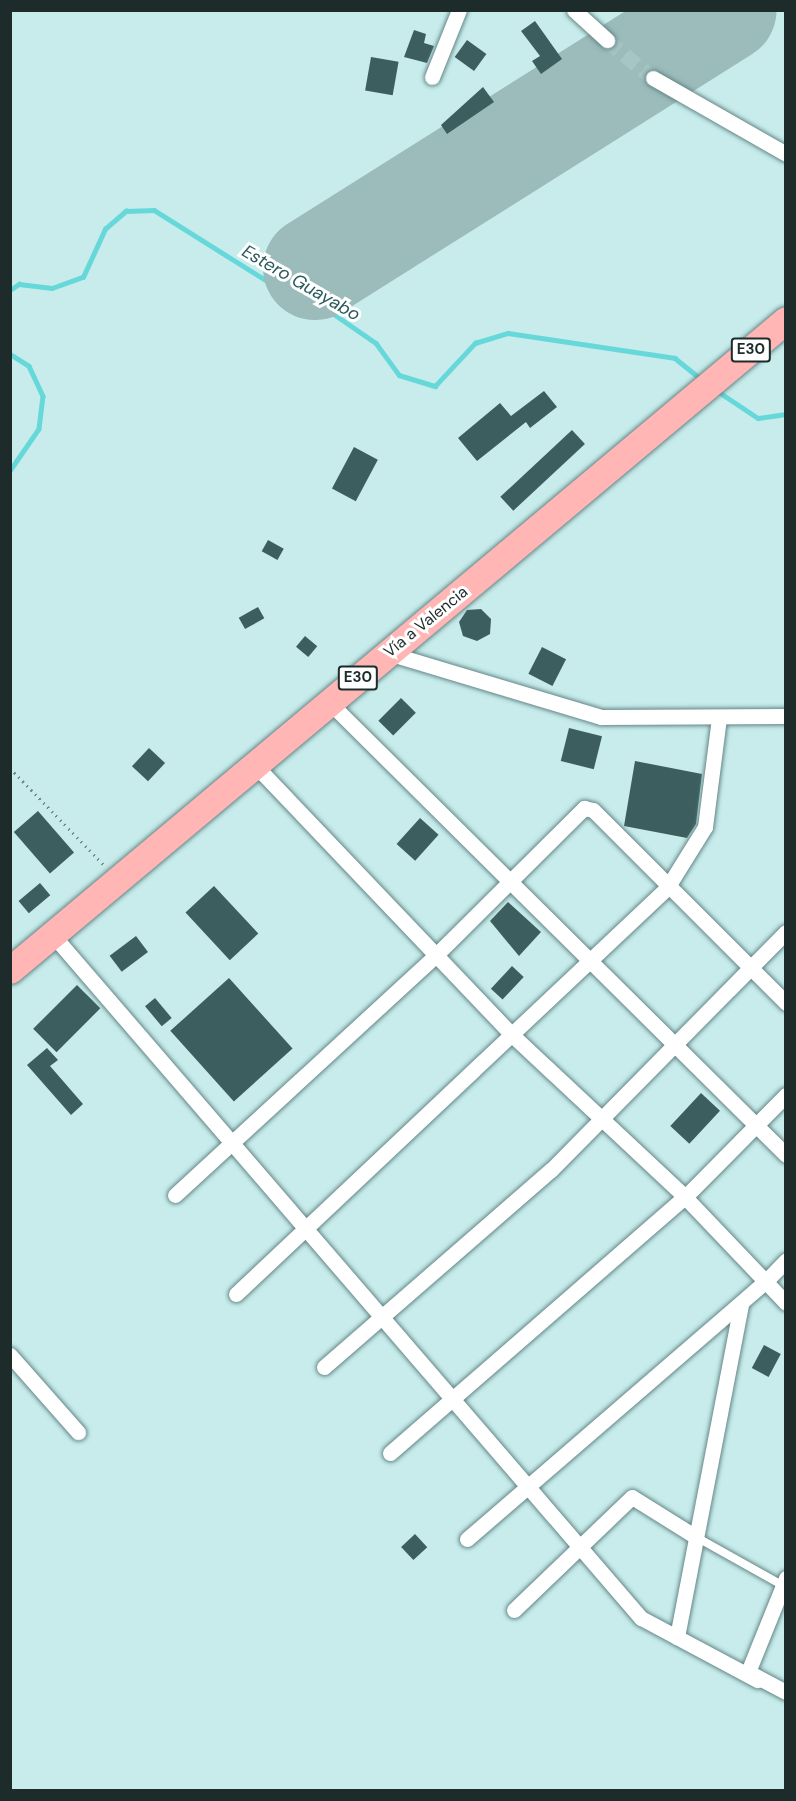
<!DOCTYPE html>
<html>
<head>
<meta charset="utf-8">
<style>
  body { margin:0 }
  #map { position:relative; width:796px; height:1801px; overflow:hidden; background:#c8ecec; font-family:"DM Sans",sans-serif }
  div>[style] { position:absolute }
  .built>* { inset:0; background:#b3dfdf }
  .stream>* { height:4.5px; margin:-2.25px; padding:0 2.25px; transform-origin:2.25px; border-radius:2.25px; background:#67d8da }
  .runway>* { height:104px; margin:-52px; padding:0 52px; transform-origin:52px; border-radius:52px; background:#9cbbbb }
  .building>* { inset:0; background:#3d5e5e; transform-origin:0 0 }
  .street-tunnel>* { height:15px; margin-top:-7.5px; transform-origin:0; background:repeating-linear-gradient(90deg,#a6c5c5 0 15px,transparent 0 23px) }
  .path>* { height:3px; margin-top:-1.5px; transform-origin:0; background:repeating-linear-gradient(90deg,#728b8b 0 1.5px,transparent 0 6px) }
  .roads { filter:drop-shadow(0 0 2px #648686) drop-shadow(0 0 2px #648686) }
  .lane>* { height:8px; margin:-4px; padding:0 4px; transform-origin:4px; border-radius:4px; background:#fff }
  .street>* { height:15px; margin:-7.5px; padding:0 7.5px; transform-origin:7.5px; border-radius:7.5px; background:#fff }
  .highway>* { height:27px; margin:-13.5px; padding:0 13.5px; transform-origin:13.5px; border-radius:13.5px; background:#ffb6b5 }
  span { translate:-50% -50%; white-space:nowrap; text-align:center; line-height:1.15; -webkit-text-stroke:6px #fff; paint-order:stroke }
  .shield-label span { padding:2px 4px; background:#fff; border:2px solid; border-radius:4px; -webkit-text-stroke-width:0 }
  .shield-label { font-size:15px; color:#1d2b2b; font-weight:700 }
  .street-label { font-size:16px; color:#1d2b2b }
  .water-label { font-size:18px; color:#295a5b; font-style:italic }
  .frame { position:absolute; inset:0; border:12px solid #1d2b2b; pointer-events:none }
</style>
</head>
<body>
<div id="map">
  <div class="built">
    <div style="clip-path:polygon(690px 11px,768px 11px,317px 296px,289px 265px)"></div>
  </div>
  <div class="stream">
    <div style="left:10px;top:290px;width:11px;rotate:-34deg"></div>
    <div style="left:19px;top:284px;width:33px;rotate:7deg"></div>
    <div style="left:52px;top:288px;width:33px;rotate:-20deg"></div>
    <div style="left:83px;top:277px;width:53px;rotate:-65.4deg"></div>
    <div style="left:105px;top:229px;width:28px;rotate:-41deg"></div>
    <div style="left:126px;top:211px;width:28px;rotate:-2deg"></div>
    <div style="left:154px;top:210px;width:149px;rotate:32.1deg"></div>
    <div style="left:280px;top:289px;width:56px;rotate:24.3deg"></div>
    <div style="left:331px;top:312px;width:55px;rotate:34.6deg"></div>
    <div style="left:376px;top:343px;width:39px;rotate:54deg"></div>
    <div style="left:399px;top:375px;width:38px;rotate:17deg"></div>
    <div style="left:435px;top:386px;width:59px;rotate:-47.1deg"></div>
    <div style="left:475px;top:343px;width:34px;rotate:-17deg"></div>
    <div style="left:508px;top:333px;width:169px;rotate:8.5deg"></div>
    <div style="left:675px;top:358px;width:35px;rotate:39deg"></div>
    <div style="left:10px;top:354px;width:22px;rotate:32deg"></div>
    <div style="left:29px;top:366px;width:33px;rotate:65deg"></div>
    <div style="left:43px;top:396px;width:33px;rotate:97deg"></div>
    <div style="left:39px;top:429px;width:51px;rotate:124.6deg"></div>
    <div style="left:716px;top:390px;width:50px;rotate:33.7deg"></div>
    <div style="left:758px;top:418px;width:28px;rotate:-8deg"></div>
  </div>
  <div class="runway">
    <div style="left:315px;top:268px;width:484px;rotate:-32.2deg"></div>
  </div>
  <div class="building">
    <div style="clip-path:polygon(535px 21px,562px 59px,541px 74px,532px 61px,540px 56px,521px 31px)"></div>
    <div style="clip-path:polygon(414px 30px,426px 34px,424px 43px,434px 46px,427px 63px,404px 57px)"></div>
    <div style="left:467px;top:40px;width:24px;height:21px;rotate:36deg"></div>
    <div style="left:371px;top:57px;width:28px;height:34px;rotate:10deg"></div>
    <div style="clip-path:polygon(483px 87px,494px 102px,447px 134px,441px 125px)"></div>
    <div style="clip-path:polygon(544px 391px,557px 407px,530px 428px,526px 422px,477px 461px,458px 438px,500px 403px,511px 416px)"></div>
    <div style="left:572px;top:430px;width:19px;height:98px;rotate:47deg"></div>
    <div style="left:354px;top:447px;width:27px;height:47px;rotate:28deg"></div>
    <div style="left:268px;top:540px;width:18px;height:13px;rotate:29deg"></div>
    <div style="left:258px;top:607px;width:13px;height:22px;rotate:61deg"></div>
    <div style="clip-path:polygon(481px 609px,491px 619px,490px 634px,477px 641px,463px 636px,459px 622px,467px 610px)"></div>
    <div style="left:305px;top:636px;width:16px;height:14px;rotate:40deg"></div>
    <div style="left:542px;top:647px;width:27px;height:30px;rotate:27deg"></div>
    <div style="left:401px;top:698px;width:21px;height:32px;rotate:45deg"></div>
    <div style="left:569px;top:728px;width:34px;height:34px;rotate:14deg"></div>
    <div style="left:149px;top:748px;width:22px;height:25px;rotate:43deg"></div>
    <div style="clip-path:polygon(635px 761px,702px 774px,696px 824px,687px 838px,624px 826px)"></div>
    <div style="left:38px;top:811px;width:55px;height:32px;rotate:49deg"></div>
    <div style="left:420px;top:818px;width:25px;height:35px;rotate:42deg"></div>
    <div style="left:40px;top:883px;width:16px;height:28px;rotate:50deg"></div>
    <div style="left:214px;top:886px;width:65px;height:39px;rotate:47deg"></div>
    <div style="clip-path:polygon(508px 902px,541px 932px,519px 956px,490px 921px)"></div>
    <div style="left:136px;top:936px;width:20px;height:33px;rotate:53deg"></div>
    <div style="left:512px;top:966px;width:16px;height:31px;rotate:43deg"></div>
    <div style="left:229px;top:978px;width:95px;height:79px;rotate:48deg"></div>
    <div style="left:77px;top:985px;width:33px;height:62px;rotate:45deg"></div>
    <div style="left:155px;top:998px;width:26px;height:13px;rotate:50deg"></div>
    <div style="clip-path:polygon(47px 1048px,58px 1060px,50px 1066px,83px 1104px,71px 1115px,27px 1065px)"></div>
    <div style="left:701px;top:1093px;width:26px;height:45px;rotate:43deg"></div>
    <div style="left:764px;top:1345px;width:19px;height:26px;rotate:28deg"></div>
    <div style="left:415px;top:1534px;width:18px;height:19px;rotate:47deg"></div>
  </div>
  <div class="street-tunnel">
    <div style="left:607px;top:40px;width:60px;rotate:39.6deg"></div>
  </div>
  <div class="path">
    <div style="left:10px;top:768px;width:135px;rotate:45.9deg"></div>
  </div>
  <div class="roads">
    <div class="lane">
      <div style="left:696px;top:1537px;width:98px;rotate:29.2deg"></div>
    </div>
    <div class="street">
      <div style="left:574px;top:10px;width:45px;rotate:42.3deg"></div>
      <div style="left:432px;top:77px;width:72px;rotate:-68.1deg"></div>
      <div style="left:653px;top:78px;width:153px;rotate:29.7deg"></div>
      <div style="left:388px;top:653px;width:222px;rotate:16.7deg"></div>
      <div style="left:601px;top:717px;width:185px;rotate:-0.3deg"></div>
      <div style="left:329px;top:702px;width:643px;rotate:44.75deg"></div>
      <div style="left:254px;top:764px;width:371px;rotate:46.4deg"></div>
      <div style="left:510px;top:1033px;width:240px;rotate:43.1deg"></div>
      <div style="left:685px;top:1197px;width:146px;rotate:46.4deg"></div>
      <div style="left:52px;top:934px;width:903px;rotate:49.27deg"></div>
      <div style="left:641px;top:1618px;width:132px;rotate:28.1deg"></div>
      <div style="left:175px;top:1195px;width:355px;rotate:-42.6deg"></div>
      <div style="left:436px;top:955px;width:209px;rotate:-44.8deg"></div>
      <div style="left:584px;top:808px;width:9px;rotate:13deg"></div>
      <div style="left:593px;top:810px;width:273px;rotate:45deg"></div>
      <div style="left:236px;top:1294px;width:592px;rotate:-43.29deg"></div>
      <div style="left:667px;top:888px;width:72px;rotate:-58.1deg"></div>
      <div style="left:705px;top:827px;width:111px;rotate:-82.7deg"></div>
      <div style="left:10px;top:1355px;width:103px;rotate:48.6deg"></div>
      <div style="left:324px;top:1367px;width:301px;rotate:-41deg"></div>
      <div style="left:551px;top:1170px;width:334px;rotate:-45.4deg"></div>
      <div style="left:390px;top:1453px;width:391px;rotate:-41deg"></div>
      <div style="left:685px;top:1197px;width:144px;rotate:-45.3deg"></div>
      <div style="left:467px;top:1539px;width:394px;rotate:-40.8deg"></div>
      <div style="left:765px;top:1282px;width:30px;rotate:-46deg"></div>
      <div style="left:786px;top:1578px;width:101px;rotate:112deg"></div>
      <div style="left:748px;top:1672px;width:43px;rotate:27.8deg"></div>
      <div style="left:514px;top:1610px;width:163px;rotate:-43.8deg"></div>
      <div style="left:632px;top:1497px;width:75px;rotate:32deg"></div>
      <div style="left:677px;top:1637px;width:339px;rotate:-79.1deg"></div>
    </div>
    <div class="highway">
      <div style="left:10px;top:970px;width:1012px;rotate:-39.95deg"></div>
    </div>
  </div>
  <div class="shield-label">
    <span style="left:751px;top:350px">E30</span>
    <span style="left:358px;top:678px">E30</span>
  </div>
  <div class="street-label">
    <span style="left:426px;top:622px;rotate:-39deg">Vía a Valencia</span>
  </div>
  <div class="water-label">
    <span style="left:301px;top:283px;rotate:30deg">Estero Guayabo</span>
  </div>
  <div class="frame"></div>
</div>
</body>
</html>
